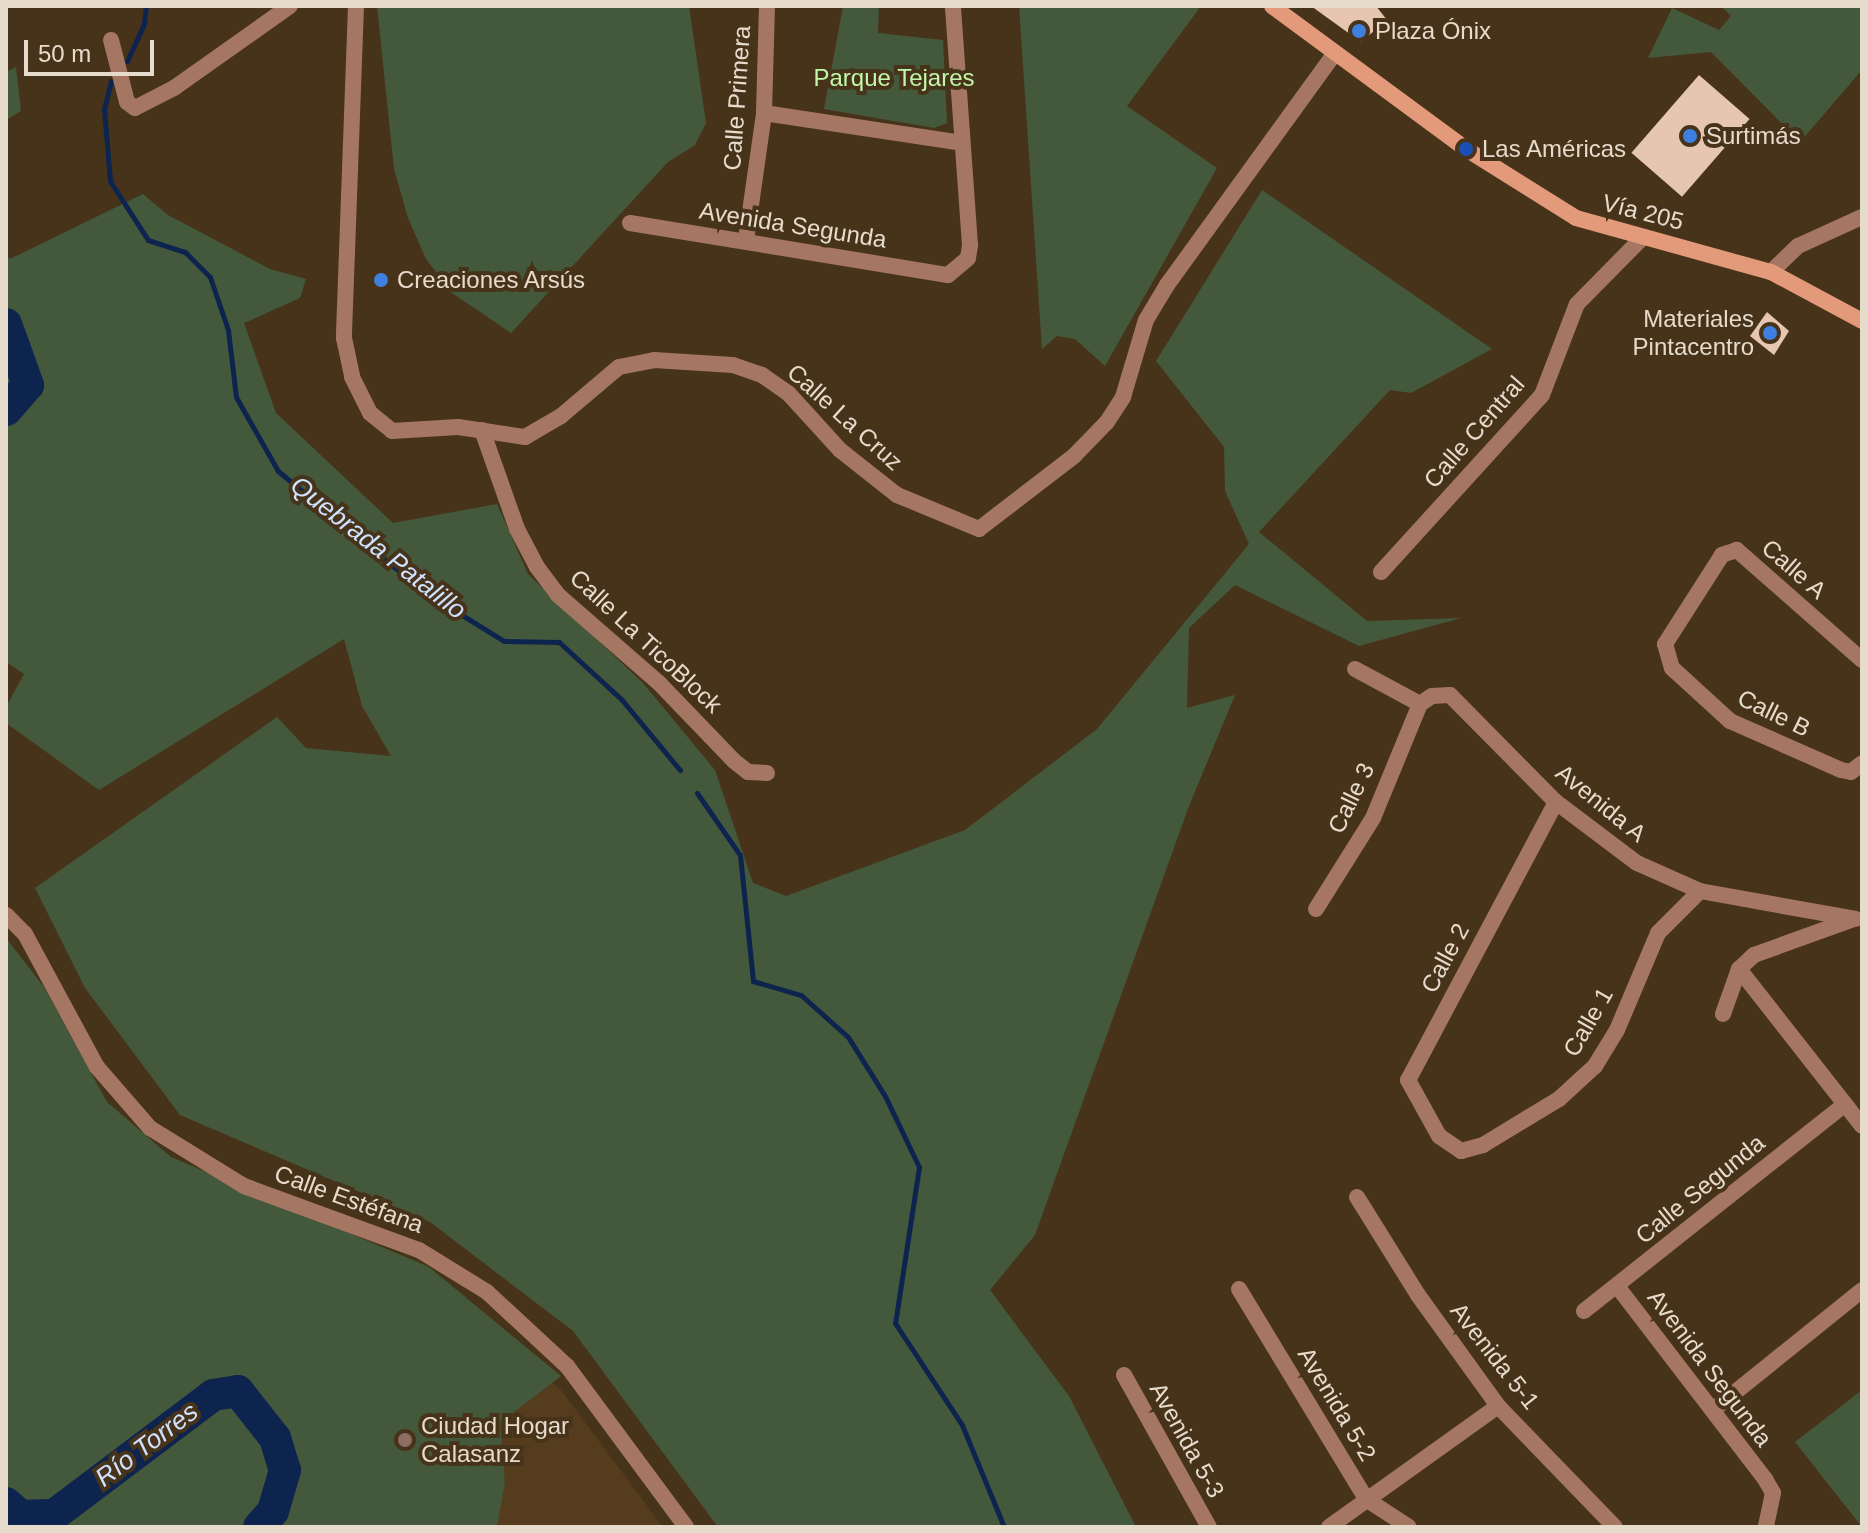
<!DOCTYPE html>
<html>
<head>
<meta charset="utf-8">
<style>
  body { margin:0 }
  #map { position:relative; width:1868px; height:1533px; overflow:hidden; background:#46331a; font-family:Arial,sans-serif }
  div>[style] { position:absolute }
  .built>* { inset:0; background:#543c1c }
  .green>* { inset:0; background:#44593b }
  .stream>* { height:5px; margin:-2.5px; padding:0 2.5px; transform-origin:2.5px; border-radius:2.5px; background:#0d244f }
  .river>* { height:32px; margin:-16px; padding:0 16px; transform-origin:16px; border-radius:16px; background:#0d244f }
  .building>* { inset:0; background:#e7c6b1; transform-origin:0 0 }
  .street>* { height:16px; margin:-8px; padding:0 8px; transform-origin:8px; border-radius:8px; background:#a57763 }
  .secondary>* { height:16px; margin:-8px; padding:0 8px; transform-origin:8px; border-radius:8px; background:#e39a7a }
  .dots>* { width:22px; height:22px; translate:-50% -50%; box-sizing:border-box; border:4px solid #46331a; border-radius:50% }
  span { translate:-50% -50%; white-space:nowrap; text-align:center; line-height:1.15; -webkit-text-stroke:8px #46331a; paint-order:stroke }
  .poi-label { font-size:24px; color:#e7dbcc }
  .left { translate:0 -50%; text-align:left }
  .right { translate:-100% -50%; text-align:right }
  .park-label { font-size:24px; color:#c1f7aa }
  .street-label { font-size:24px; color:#e7dbcc }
  .water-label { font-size:26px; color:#cfe1ff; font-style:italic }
  .frame { position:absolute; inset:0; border:8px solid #e7dbcc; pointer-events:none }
  .scale { position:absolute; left:24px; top:40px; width:130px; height:36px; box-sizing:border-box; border:4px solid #e7dbcc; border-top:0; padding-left:10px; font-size:24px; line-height:28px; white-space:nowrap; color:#e7dbcc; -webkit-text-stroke:6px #46331a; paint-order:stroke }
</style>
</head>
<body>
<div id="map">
  <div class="built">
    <div style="clip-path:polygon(476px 1316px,561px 1390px,663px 1527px,102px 1527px)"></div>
  </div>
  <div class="green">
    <div style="clip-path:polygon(377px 6px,689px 6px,706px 123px,695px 145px,668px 162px,511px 333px,452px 293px,426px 259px,408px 218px,394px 169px)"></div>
    <div style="clip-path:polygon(843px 6px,879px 6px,878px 33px,943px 40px,947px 123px,934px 128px,824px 109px)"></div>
    <div style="clip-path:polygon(1019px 6px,1201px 6px,1127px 106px,1217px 168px,1105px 366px,1075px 339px,1057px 336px,1042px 349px)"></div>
    <div style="clip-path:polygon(1721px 6px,1862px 6px,1862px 70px,1800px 142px,1711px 52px,1648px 58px,1672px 8px,1719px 30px,1731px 16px)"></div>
    <div style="clip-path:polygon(16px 67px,21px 111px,6px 120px,6px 72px)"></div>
    <div style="clip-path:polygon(1262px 190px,1492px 349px,1411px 393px,1390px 390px,1259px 532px,1367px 621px,1461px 618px,1359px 646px,1235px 585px,1189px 628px,1187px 708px,1235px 695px,1189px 806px,1035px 1235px,990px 1290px,1069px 1396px,1136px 1527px,718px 1527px,573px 1331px,430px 1222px,180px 1115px,85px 988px,35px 888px,277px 717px,306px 748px,391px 756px,362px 706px,344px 639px,99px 790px,6px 723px,6px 707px,24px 674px,6px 662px,6px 254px,10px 259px,143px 194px,168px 215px,270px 269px,306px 279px,300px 298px,244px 323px,276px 413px,393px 523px,497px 504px,528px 574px,643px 683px,715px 770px,753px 883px,786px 896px,965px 830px,1097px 729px,1249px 544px,1225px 491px,1224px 447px,1156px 361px)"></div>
    <div style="clip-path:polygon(6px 938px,44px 987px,107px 1102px,171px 1157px,429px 1267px,561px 1376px,500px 1423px,505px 1483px,497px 1527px,6px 1527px)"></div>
    <div style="clip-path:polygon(1862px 1390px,1862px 1527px,1795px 1442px)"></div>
  </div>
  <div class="stream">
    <div style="left:127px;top:61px;width:41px;rotate:-65.3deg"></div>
    <div style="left:144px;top:24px;width:18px;rotate:-84deg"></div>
    <div style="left:111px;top:81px;width:29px;rotate:104deg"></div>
    <div style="left:104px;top:109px;width:72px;rotate:85.2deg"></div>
    <div style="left:110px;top:181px;width:70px;rotate:57.2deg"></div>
    <div style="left:148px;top:240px;width:39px;rotate:18deg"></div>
    <div style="left:185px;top:252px;width:35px;rotate:45deg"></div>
    <div style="left:210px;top:277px;width:56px;rotate:71.2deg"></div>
    <div style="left:228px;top:330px;width:67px;rotate:83.2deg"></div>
    <div style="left:236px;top:397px;width:85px;rotate:60.4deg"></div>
    <div style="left:278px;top:471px;width:188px;rotate:39.6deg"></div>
    <div style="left:423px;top:591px;width:95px;rotate:31.7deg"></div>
    <div style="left:504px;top:641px;width:55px;rotate:1deg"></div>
    <div style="left:559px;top:642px;width:86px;rotate:42.6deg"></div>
    <div style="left:622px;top:700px;width:91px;rotate:50.4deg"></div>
    <div style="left:697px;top:793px;width:75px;rotate:55.3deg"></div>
    <div style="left:740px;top:855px;width:127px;rotate:84.1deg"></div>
    <div style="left:753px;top:981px;width:50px;rotate:16.3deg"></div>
    <div style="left:801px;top:995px;width:63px;rotate:41.8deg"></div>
    <div style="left:848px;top:1037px;width:70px;rotate:57.9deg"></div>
    <div style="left:885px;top:1096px;width:79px;rotate:64.4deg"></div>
    <div style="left:919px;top:1167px;width:158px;rotate:98.7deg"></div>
    <div style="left:895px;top:1323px;width:122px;rotate:56.7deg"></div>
    <div style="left:962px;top:1425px;width:110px;rotate:67.6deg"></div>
  </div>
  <div class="river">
    <div style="left:6px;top:324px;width:65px;rotate:70.2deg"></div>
    <div style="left:28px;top:385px;width:33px;rotate:131deg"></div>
    <div style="left:6px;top:1503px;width:20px;rotate:41deg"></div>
    <div style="left:21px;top:1516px;width:33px;rotate:-2deg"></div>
    <div style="left:54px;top:1515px;width:199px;rotate:-37deg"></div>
    <div style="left:213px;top:1395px;width:25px;rotate:-9deg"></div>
    <div style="left:238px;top:1391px;width:60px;rotate:51.8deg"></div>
    <div style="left:275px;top:1438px;width:34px;rotate:73deg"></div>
    <div style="left:285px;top:1470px;width:43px;rotate:106.3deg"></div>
    <div style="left:273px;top:1511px;width:21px;rotate:131deg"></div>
  </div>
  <div class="building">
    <div style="clip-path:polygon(1311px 6px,1376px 6px,1387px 20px,1361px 42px)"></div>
    <div style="left:1699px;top:75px;width:67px;height:103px;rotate:41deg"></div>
    <div style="clip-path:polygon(1767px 312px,1789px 331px,1774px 355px,1750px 336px)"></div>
  </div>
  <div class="street">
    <div style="left:356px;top:6px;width:332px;rotate:92.1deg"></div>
    <div style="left:344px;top:338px;width:40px;rotate:78deg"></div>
    <div style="left:352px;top:377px;width:40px;rotate:63.4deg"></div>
    <div style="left:370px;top:413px;width:28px;rotate:39deg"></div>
    <div style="left:392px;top:431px;width:66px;rotate:-3.5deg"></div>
    <div style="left:458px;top:427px;width:68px;rotate:8.5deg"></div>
    <div style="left:525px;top:437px;width:42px;rotate:-30.3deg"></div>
    <div style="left:561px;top:416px;width:76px;rotate:-40.2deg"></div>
    <div style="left:619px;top:367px;width:36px;rotate:-11deg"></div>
    <div style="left:654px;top:360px;width:79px;rotate:3.6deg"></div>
    <div style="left:733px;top:365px;width:31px;rotate:19deg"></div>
    <div style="left:762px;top:375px;width:33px;rotate:35deg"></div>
    <div style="left:789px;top:394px;width:76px;rotate:47.7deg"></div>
    <div style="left:840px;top:450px;width:73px;rotate:38.3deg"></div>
    <div style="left:897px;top:495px;width:89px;rotate:22.5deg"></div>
    <div style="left:979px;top:529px;width:120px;rotate:-37.5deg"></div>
    <div style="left:1074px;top:456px;width:47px;rotate:-45.9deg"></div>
    <div style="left:1107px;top:422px;width:30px;rotate:-57deg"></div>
    <div style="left:1123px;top:397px;width:80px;rotate:-73.4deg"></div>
    <div style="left:1146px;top:320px;width:41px;rotate:-59deg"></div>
    <div style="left:1167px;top:285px;width:286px;rotate:-54.1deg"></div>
    <div style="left:111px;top:40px;width:64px;rotate:75.5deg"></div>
    <div style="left:127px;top:102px;width:10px;rotate:37deg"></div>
    <div style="left:135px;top:108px;width:44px;rotate:-27.1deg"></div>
    <div style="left:174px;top:88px;width:142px;rotate:-35.3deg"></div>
    <div style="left:764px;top:113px;width:200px;rotate:8.6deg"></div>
    <div style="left:630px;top:223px;width:322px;rotate:9.3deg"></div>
    <div style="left:948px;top:275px;width:26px;rotate:-40deg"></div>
    <div style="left:968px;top:258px;width:13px;rotate:-81deg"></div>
    <div style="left:970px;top:245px;width:240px;rotate:-94.1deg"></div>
    <div style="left:746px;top:240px;width:128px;rotate:-81.9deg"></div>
    <div style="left:764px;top:113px;width:107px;rotate:-88.4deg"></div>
    <div style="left:1771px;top:272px;width:37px;rotate:-44deg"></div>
    <div style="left:1798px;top:246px;width:70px;rotate:-24.4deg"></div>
    <div style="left:482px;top:430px;width:105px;rotate:70.5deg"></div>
    <div style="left:517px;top:529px;width:43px;rotate:62.2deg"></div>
    <div style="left:537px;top:567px;width:35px;rotate:53deg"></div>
    <div style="left:558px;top:595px;width:134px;rotate:41.1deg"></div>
    <div style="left:659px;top:683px;width:108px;rotate:46.1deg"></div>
    <div style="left:734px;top:761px;width:18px;rotate:38deg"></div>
    <div style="left:748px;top:772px;width:19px;rotate:3deg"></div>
    <div style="left:1381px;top:572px;width:239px;rotate:-47.7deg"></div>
    <div style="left:1542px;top:395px;width:97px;rotate:-69deg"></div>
    <div style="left:1577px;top:304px;width:93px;rotate:-45.4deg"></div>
    <div style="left:1862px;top:660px;width:167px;rotate:-138.7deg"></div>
    <div style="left:1737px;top:550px;width:16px;rotate:162deg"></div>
    <div style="left:1722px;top:555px;width:106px;rotate:122.6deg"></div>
    <div style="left:1665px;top:644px;width:25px;rotate:74deg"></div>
    <div style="left:1672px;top:668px;width:79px;rotate:42.4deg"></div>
    <div style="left:1730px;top:721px;width:121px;rotate:23.8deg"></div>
    <div style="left:1841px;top:770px;width:10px;rotate:11deg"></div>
    <div style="left:1851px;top:772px;width:14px;rotate:-39deg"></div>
    <div style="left:1355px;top:669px;width:74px;rotate:28.3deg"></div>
    <div style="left:1420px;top:704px;width:14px;rotate:-34deg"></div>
    <div style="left:1432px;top:696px;width:18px;rotate:-3deg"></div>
    <div style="left:1450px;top:695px;width:151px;rotate:45.3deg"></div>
    <div style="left:1556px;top:802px;width:101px;rotate:37deg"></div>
    <div style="left:1637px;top:863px;width:69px;rotate:24deg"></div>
    <div style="left:1700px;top:891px;width:158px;rotate:10.2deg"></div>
    <div style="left:1556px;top:802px;width:315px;rotate:118deg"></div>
    <div style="left:1408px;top:1080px;width:64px;rotate:61deg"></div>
    <div style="left:1439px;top:1136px;width:27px;rotate:34deg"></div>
    <div style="left:1461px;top:1151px;width:23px;rotate:-15deg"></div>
    <div style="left:1483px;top:1145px;width:89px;rotate:-31.2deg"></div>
    <div style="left:1559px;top:1099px;width:49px;rotate:-42.5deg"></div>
    <div style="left:1595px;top:1066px;width:42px;rotate:-58.6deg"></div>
    <div style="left:1617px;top:1030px;width:105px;rotate:-67.1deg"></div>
    <div style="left:1658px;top:933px;width:59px;rotate:-45deg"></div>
    <div style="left:1316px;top:909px;width:107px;rotate:-57.9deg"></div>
    <div style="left:1373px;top:818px;width:123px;rotate:-67.6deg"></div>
    <div style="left:6px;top:915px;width:27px;rotate:45deg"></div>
    <div style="left:25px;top:934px;width:151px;rotate:61.6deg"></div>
    <div style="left:97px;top:1067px;width:81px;rotate:49deg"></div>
    <div style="left:150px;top:1128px;width:110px;rotate:31.7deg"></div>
    <div style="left:244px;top:1186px;width:186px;rotate:20.1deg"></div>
    <div style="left:419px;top:1250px;width:80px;rotate:31.7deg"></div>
    <div style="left:487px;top:1292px;width:109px;rotate:42.8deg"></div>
    <div style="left:567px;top:1366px;width:200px;rotate:53.5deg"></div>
    <div style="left:1739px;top:969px;width:199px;rotate:51.9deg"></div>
    <div style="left:1723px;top:1014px;width:48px;rotate:-70.4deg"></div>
    <div style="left:1739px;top:969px;width:21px;rotate:-43deg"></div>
    <div style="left:1754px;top:955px;width:106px;rotate:-19.8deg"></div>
    <div style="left:1357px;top:1197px;width:115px;rotate:58.1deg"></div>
    <div style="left:1418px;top:1295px;width:137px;rotate:54.2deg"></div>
    <div style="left:1498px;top:1406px;width:168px;rotate:46deg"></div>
    <div style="left:1617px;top:1286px;width:243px;rotate:52.5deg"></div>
    <div style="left:1765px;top:1479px;width:16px;rotate:60deg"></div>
    <div style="left:1773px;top:1493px;width:35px;rotate:102deg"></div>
    <div style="left:1239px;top:1289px;width:245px;rotate:58.8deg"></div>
    <div style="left:1366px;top:1499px;width:51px;rotate:33.1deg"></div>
    <div style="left:1584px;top:1311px;width:333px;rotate:-38.4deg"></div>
    <div style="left:1124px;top:1375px;width:174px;rotate:60.8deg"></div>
    <div style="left:1713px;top:1410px;width:191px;rotate:-38.8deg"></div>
    <div style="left:1329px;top:1527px;width:208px;rotate:-35.6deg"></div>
  </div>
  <div class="secondary">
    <div style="left:1272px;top:6px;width:241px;rotate:36.4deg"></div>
    <div style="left:1466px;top:149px;width:130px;rotate:32.1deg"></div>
    <div style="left:1576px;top:218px;width:202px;rotate:15.5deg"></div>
    <div style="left:1771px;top:272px;width:103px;rotate:28.3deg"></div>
  </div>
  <div class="dots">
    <div style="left:1359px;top:31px;background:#3f7fe0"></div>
    <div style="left:1690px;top:136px;background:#3f7fe0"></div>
    <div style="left:1466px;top:149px;background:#1a4fb4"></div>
    <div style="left:381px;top:280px;background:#3f7fe0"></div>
    <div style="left:1770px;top:333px;background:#3f7fe0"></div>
    <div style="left:405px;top:1440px;background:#8d6e63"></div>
  </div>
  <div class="poi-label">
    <span class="left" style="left:1375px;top:31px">Plaza Ónix</span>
    <span class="left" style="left:1706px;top:136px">Surtimás</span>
    <span class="left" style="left:1482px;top:149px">Las Américas</span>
    <span class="left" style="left:397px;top:280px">Creaciones Arsús</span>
    <span class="right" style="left:1754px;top:333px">Materiales<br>Pintacentro</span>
    <span class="left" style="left:421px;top:1440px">Ciudad Hogar<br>Calasanz</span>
  </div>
  <div class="park-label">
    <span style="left:894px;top:78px">Parque Tejares</span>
  </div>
  <div class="street-label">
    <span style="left:737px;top:98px;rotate:-86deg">Calle Primera</span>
    <span style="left:1643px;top:212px;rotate:14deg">Vía 205</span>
    <span style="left:793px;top:225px;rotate:9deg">Avenida Segunda</span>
    <span style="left:845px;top:417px;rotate:42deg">Calle La Cruz</span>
    <span style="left:1474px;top:432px;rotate:-49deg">Calle Central</span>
    <span style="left:1794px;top:569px;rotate:41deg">Calle A</span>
    <span style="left:646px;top:641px;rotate:43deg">Calle La TicoBlock</span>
    <span style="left:1774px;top:713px;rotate:26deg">Calle B</span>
    <span style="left:1351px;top:798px;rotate:-64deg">Calle 3</span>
    <span style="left:1601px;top:803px;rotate:39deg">Avenida A</span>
    <span style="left:1445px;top:958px;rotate:-62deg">Calle 2</span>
    <span style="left:1588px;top:1022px;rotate:-60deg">Calle 1</span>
    <span style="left:1700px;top:1189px;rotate:-39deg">Calle Segunda</span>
    <span style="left:349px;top:1199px;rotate:20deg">Calle Estéfana</span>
    <span style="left:1495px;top:1356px;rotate:52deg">Avenida 5-1</span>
    <span style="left:1710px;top:1368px;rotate:53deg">Avenida Segunda</span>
    <span style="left:1337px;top:1404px;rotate:59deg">Avenida 5-2</span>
    <span style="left:1187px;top:1440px;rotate:61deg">Avenida 5-3</span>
  </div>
  <div class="water-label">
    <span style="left:378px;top:548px;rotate:38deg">Quebrada Patalillo</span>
    <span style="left:147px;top:1445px;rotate:-37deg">Río Torres</span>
  </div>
  <div class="frame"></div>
  <div class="scale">50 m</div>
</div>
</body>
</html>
